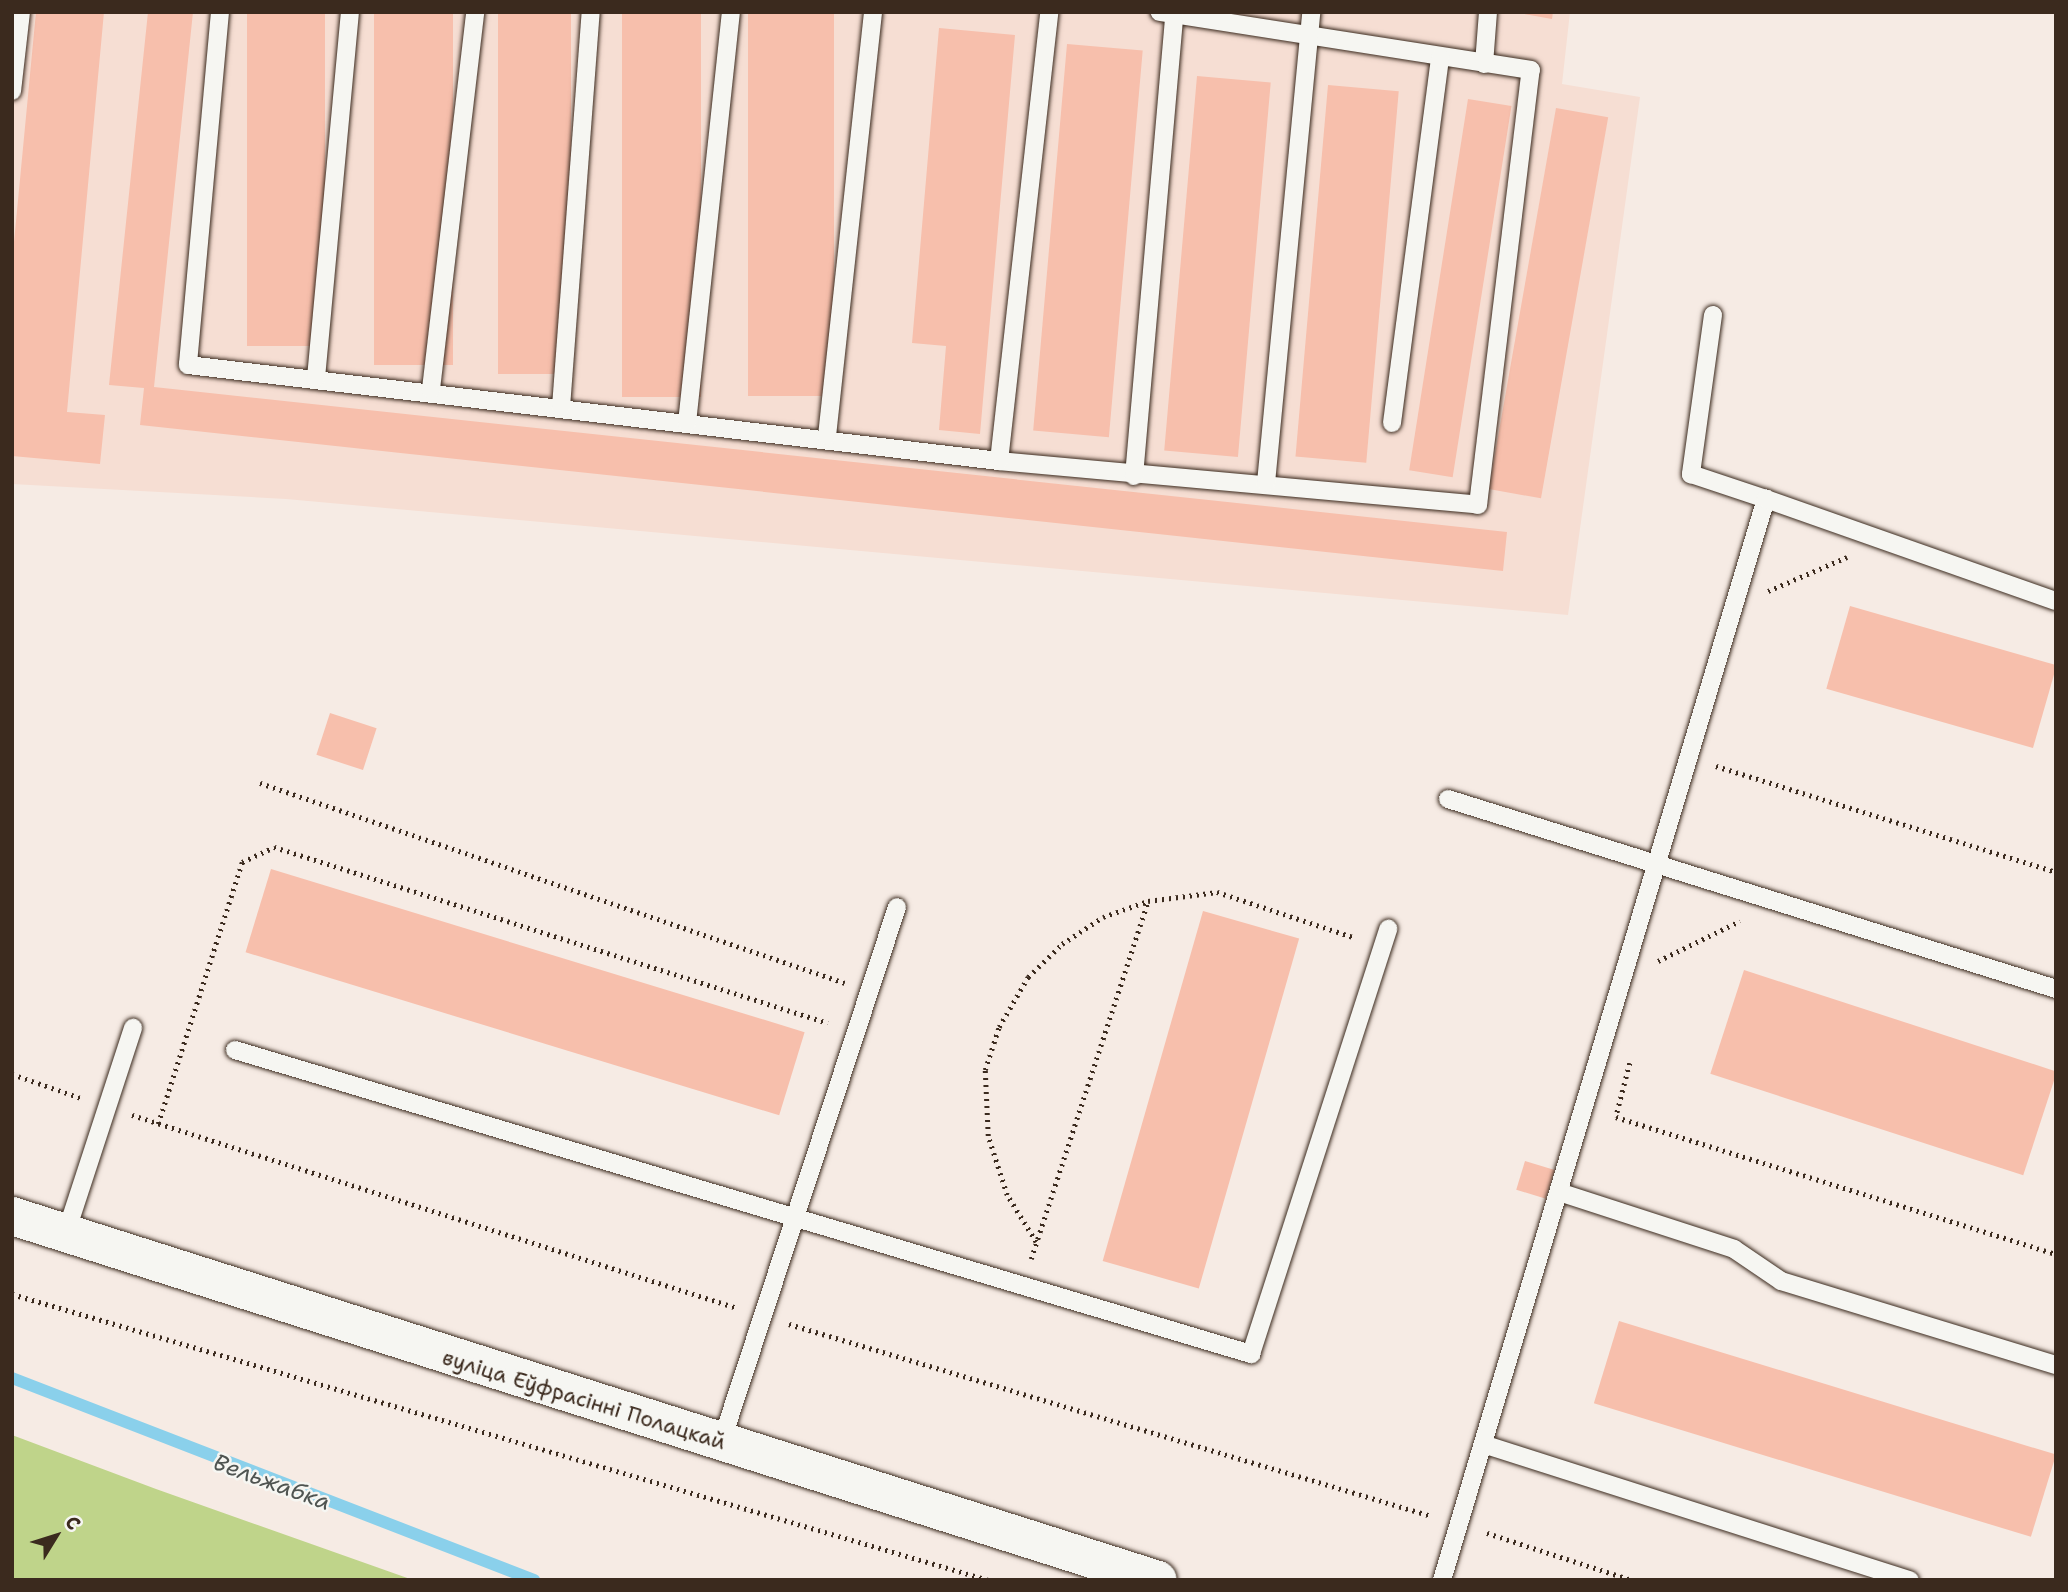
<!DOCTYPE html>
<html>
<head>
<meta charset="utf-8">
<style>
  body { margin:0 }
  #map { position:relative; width:2068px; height:1592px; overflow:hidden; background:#f6ebe4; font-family:"Shantell Sans",sans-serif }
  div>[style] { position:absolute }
  .built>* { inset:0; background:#f6ded3 }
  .green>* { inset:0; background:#bfd48a }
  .stream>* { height:12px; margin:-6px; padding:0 6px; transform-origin:6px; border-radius:6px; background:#8ad0eb }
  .building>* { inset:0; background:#f7bfac; transform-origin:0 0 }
  .path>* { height:4.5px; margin-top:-2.25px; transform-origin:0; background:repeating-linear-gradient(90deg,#3b2a1e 0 2px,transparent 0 7px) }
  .roads { filter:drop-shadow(0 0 2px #3b2a1e) drop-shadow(0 0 2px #3b2a1e) }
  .service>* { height:18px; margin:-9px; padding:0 9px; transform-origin:9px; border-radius:9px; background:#f6f6f2 }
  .tertiary>* { height:38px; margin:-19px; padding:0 19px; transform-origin:19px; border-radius:19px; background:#f6f6f2 }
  span { translate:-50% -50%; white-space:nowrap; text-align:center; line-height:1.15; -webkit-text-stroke:5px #f6f6f2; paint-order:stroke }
  .street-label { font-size:21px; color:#3b2a1e }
  .water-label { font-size:23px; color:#4f5451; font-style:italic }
  .frame { position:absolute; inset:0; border:14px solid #3b2a1e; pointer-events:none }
  .north { position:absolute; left:21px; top:1501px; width:70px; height:70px; -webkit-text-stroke:5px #f6f6f2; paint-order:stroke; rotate:52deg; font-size:19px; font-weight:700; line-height:28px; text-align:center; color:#3b2a1e }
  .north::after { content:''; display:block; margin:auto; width:24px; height:32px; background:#3b2a1e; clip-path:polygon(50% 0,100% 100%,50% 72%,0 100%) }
</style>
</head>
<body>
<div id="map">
  <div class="built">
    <div style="clip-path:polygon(12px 12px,1570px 12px,1562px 84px,1640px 97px,1568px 615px,286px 499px,12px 484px)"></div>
  </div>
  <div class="green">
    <div style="clip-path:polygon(12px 1435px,156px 1489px,413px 1580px,12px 1580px)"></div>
  </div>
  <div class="stream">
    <div style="left:12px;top:1378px;width:560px;rotate:21.16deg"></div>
  </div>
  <div class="building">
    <div style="clip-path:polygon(36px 12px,104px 12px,67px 412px,105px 415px,100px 464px,12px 456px,12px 263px)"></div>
    <div style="clip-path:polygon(148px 12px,193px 12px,154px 387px,1507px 532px,1503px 571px,140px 425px,144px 388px,109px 385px)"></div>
    <div style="left:247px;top:12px;width:78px;height:334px"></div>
    <div style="left:374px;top:12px;width:79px;height:353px"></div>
    <div style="left:498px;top:12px;width:73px;height:362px"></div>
    <div style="left:622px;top:12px;width:79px;height:385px"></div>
    <div style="left:748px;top:12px;width:86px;height:384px"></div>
    <div style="clip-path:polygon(1513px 12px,1553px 12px,1552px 19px)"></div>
    <div style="clip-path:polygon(939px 28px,1015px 35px,980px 434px,939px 430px,946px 346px,912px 343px)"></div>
    <div style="left:1067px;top:44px;width:76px;height:388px;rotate:5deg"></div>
    <div style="left:1197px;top:76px;width:74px;height:376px;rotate:5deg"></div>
    <div style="left:1328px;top:85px;width:71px;height:373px;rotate:5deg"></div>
    <div style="left:1468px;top:99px;width:44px;height:376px;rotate:9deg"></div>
    <div style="left:1556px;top:108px;width:53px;height:387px;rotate:10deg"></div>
    <div style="left:1850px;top:606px;width:215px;height:86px;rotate:16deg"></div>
    <div style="left:330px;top:713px;width:49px;height:44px;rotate:18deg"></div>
    <div style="left:271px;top:869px;width:558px;height:87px;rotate:17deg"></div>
    <div style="left:1203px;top:911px;width:100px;height:364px;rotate:16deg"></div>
    <div style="left:1744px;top:970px;width:329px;height:109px;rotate:18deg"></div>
    <div style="left:1525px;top:1161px;width:31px;height:30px;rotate:17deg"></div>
    <div style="left:1619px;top:1321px;width:457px;height:86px;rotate:17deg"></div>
  </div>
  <div class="path">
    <div style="left:1768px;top:591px;width:86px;rotate:-23.3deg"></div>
    <div style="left:1716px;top:766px;width:356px;rotate:17.3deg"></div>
    <div style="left:260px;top:783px;width:618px;rotate:18.87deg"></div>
    <div style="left:1658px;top:961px;width:91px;rotate:-26deg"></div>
    <div style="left:1630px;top:1063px;width:56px;rotate:104.5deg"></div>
    <div style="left:1616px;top:1117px;width:461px;rotate:17.3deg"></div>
    <div style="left:12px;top:1074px;width:73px;rotate:19.2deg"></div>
    <div style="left:132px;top:1115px;width:635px;rotate:17.69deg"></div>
    <div style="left:158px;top:1124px;width:275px;rotate:-72.2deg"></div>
    <div style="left:242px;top:862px;width:35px;rotate:-25deg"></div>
    <div style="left:274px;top:847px;width:581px;rotate:17.62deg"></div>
    <div style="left:1036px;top:1242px;width:55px;rotate:-121.7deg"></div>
    <div style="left:1007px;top:1195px;width:62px;rotate:-107.9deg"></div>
    <div style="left:988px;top:1136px;width:66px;rotate:-92.6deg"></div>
    <div style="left:985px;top:1070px;width:45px;rotate:-72deg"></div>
    <div style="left:999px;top:1027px;width:58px;rotate:-59.9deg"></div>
    <div style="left:1028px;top:977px;width:47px;rotate:-44.1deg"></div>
    <div style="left:1062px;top:944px;width:49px;rotate:-33.4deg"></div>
    <div style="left:1103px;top:917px;width:48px;rotate:-19.6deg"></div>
    <div style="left:1031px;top:1259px;width:377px;rotate:-71.9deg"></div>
    <div style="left:1148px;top:901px;width:70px;rotate:-7.4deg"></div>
    <div style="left:1217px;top:892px;width:146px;rotate:18.3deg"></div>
    <div style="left:12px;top:1294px;width:1018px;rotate:16.32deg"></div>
    <div style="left:789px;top:1324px;width:671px;rotate:16.63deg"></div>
    <div style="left:1487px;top:1533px;width:152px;rotate:18deg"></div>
  </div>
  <div class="roads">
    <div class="service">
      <div style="left:220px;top:12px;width:354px;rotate:95.2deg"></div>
      <div style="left:188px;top:365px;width:817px;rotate:6.75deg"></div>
      <div style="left:999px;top:461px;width:481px;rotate:5.2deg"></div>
      <div style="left:1478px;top:505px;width:438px;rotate:-83.1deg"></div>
      <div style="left:1531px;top:70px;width:376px;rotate:-171.1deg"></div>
      <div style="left:1484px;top:64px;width:52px;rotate:-85.6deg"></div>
      <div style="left:12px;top:91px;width:80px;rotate:-83.5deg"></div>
      <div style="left:1713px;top:315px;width:161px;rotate:97.9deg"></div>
      <div style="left:1691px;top:474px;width:79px;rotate:18.4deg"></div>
      <div style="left:316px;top:378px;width:368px;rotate:-84.7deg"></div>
      <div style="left:431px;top:389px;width:380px;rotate:-83.3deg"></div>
      <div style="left:561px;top:407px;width:396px;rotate:-85.7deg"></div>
      <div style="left:687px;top:423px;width:413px;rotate:-83.9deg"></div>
      <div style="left:1392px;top:423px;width:368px;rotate:-82.5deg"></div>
      <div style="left:827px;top:436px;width:426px;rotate:-83.8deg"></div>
      <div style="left:999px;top:461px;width:452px;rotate:-83.6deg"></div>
      <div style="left:1134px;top:476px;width:463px;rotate:-85deg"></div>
      <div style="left:1266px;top:483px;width:473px;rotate:-84.5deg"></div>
      <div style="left:1448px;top:799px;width:637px;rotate:17.35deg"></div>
      <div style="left:235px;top:1050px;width:1061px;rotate:16.66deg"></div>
      <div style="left:1251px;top:1354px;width:447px;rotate:-72.1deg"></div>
      <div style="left:1562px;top:1193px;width:181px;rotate:18deg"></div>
      <div style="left:1734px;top:1249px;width:57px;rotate:34.2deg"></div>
      <div style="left:1781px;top:1281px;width:288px;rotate:17deg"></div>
      <div style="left:66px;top:1233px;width:216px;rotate:-71.9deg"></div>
      <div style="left:721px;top:1443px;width:564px;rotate:-71.82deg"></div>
      <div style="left:1486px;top:1445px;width:445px;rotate:17.7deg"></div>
      <div style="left:1442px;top:1580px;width:1129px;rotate:-73.32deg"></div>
      <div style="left:1766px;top:499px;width:307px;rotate:19.4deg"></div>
    </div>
    <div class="tertiary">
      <div style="left:12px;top:1216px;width:1202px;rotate:17.62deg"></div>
    </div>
  </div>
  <div class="street-label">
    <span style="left:584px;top:1400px;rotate:17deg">вуліца Еўфрасінні Полацкай</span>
  </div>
  <div class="water-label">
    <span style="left:272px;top:1482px;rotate:20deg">Вельжабка</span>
  </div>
  <div class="frame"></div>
  <div class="north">С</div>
</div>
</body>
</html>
